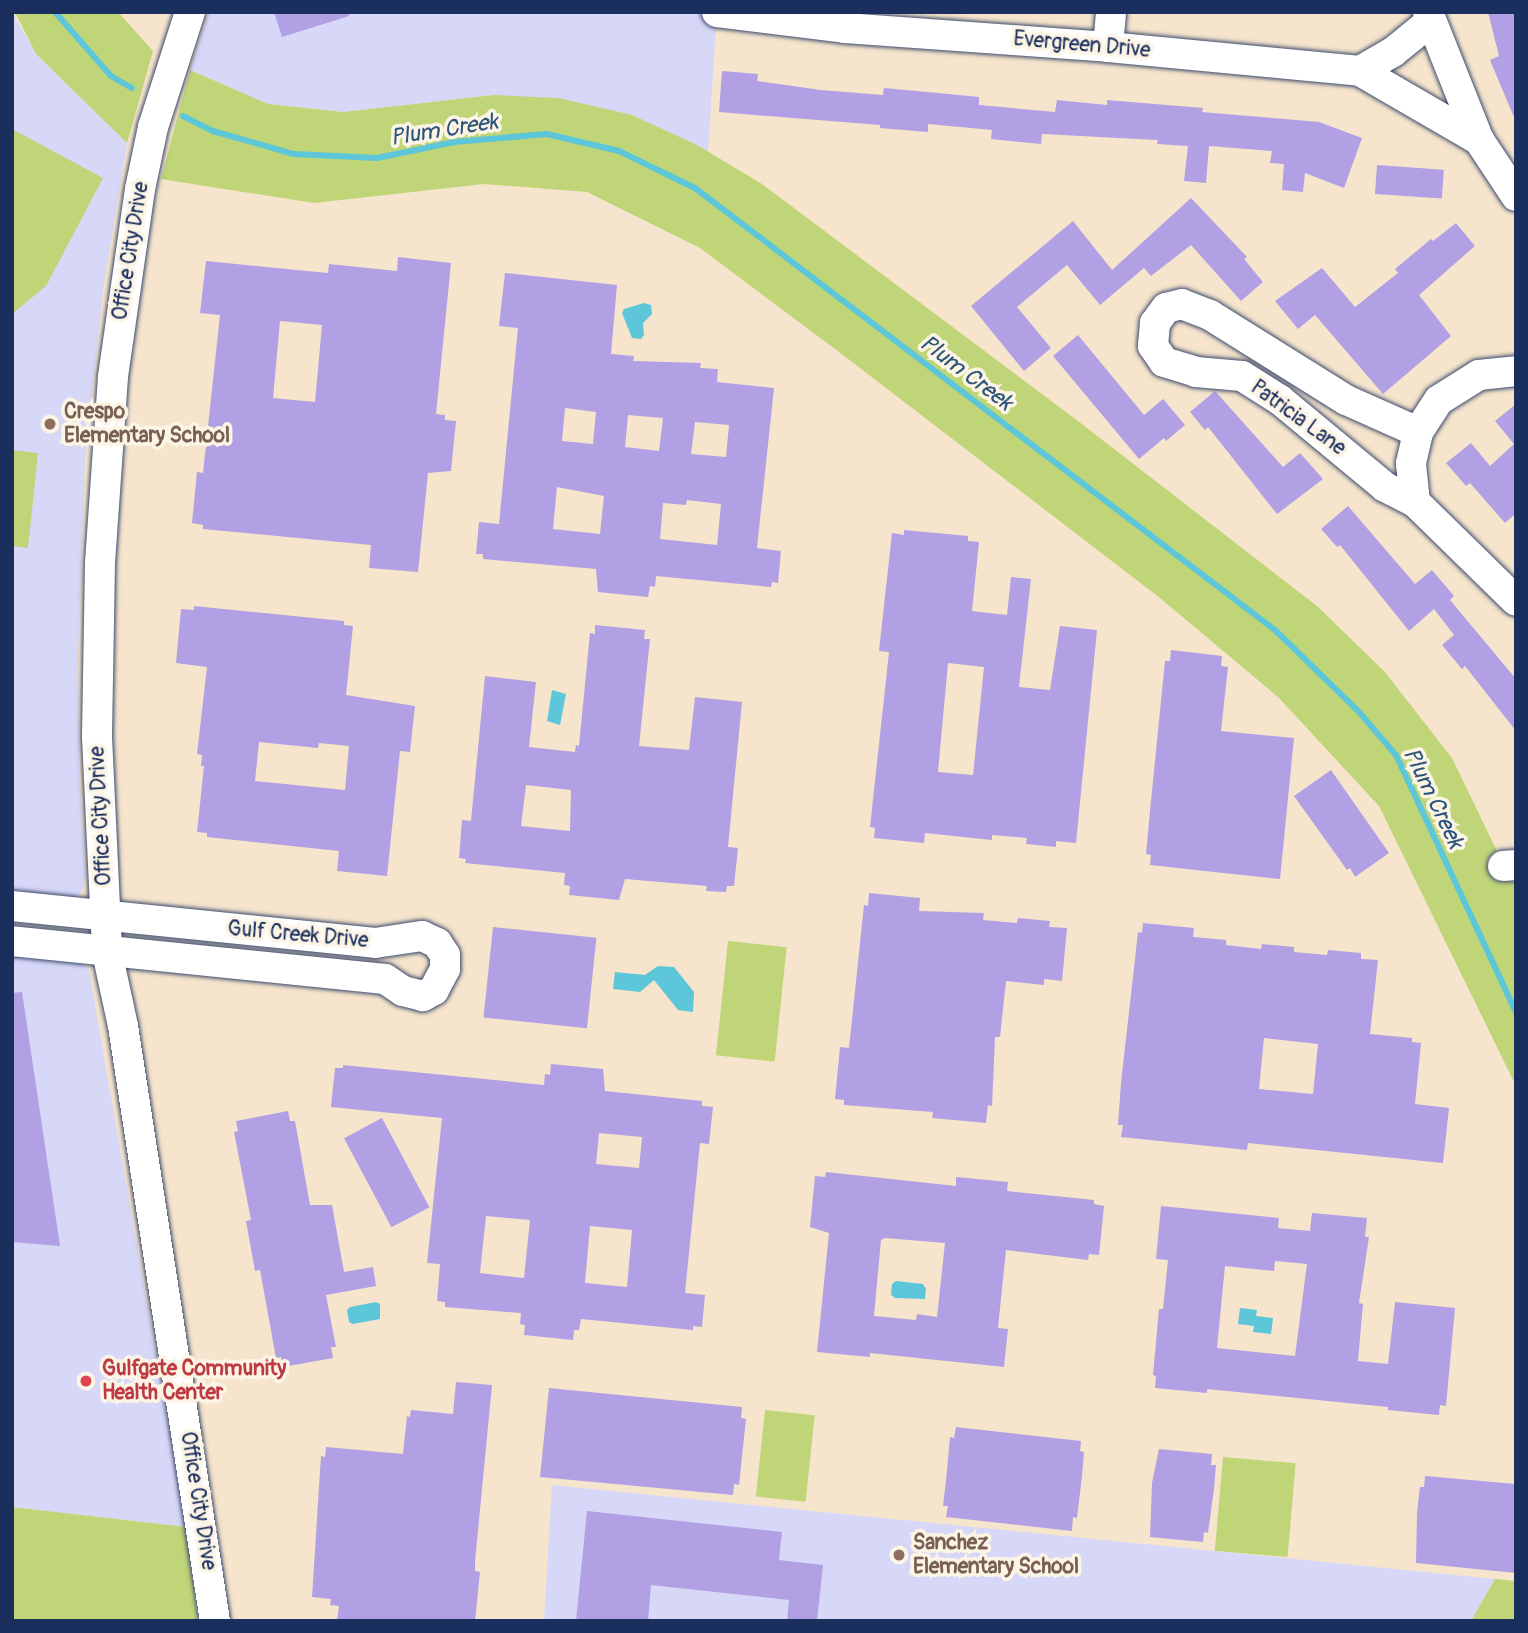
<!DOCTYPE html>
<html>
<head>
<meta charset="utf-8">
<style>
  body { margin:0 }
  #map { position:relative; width:1528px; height:1633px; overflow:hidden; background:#f6e5cc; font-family:Pangolin,sans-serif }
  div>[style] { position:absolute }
  .built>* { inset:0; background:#d7d7f8 }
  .green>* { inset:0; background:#bfd578; transform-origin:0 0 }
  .water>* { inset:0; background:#5dc6d8 }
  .stream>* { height:6px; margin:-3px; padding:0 3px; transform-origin:3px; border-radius:3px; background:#5dc6d8 }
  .building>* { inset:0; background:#b1a0e3; transform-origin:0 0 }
  .roads { filter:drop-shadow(0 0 2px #3c4a6e) drop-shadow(0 0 2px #3c4a6e) }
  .minor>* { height:30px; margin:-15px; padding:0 15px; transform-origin:15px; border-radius:15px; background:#fff }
  .dots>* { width:19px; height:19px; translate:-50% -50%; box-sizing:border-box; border:4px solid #fcf5e5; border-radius:50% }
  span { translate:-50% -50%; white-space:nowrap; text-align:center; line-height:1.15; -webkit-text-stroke:7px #fcf5e5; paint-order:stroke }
  .street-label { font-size:21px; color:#1b2f5e }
  .education-label { font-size:21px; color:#785e54; font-weight:700 }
  .left { translate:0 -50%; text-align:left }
  .health-label { font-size:21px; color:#be3a42; font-weight:700 }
  .water-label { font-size:23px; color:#2c557c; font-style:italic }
  .frame { position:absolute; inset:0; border:14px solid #1b2f5e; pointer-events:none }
</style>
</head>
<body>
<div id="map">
  <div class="built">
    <div style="clip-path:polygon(12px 12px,36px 54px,127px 143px,103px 290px,85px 462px,78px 653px,79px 767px,85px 877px,83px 889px,76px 898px,12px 896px)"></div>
    <div style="clip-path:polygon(209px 12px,717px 12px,708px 152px,632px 115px,494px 95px,343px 112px,268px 104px,190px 70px)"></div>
    <div style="clip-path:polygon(12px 953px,83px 963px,89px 970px,186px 1527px,12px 1507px)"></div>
    <div style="clip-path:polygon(552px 1485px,1495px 1579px,1471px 1621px,544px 1621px)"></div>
  </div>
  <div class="green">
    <div style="clip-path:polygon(15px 12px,118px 12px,153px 51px,127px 143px,36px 54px)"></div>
    <div style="clip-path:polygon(190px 70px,268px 104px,343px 112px,494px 95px,559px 98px,632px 115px,697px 145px,762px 184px,1074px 418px,1317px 606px,1384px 671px,1452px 758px,1496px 849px,1507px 882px,1516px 882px,1516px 1086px,1379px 806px,1279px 698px,1160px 598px,843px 355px,700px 248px,587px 192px,484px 184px,314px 203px,161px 179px)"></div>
    <div style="clip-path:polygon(12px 129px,103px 178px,46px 286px,12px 314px)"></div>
    <div style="clip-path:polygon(12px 450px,38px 453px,28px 548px,12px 546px)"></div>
    <div style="left:728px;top:941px;width:59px;height:115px;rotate:6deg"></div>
    <div style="left:765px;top:1410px;width:50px;height:87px;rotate:6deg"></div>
    <div style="left:1223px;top:1457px;width:73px;height:94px;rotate:5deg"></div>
    <div style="clip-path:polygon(12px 1507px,186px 1527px,198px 1621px,12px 1621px)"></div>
    <div style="clip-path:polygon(1495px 1579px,1516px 1581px,1516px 1621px,1471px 1621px)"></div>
  </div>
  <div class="water">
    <div style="clip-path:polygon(644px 303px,651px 305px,652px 314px,643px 323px,644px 335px,641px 339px,632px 338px,622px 313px,624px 309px)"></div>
    <div style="clip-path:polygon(552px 690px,566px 694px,560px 725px,547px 721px)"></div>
    <div style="clip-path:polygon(658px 966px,674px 967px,694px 992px,693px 1012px,678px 1010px,654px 980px,640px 992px,613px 989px,615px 972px,645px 975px)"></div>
    <div style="clip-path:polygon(896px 1281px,923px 1284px,926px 1289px,925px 1299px,895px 1298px,891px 1295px,892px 1284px)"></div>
    <div style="clip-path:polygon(376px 1302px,380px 1304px,380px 1319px,353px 1324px,349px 1322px,347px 1310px,350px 1307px)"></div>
    <div style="clip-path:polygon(1240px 1308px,1257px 1310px,1256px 1316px,1273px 1318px,1271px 1334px,1253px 1332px,1254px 1326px,1238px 1324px)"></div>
  </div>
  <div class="stream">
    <div style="left:55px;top:12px;width:85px;rotate:48.8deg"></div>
    <div style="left:111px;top:76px;width:24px;rotate:30deg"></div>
    <div style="left:183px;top:116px;width:34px;rotate:27deg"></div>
    <div style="left:213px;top:131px;width:84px;rotate:15.9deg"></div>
    <div style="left:294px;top:154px;width:83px;rotate:2.8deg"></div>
    <div style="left:377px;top:158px;width:79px;rotate:-11.7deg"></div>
    <div style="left:454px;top:142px;width:93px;rotate:-4.9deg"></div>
    <div style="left:547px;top:134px;width:74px;rotate:13.3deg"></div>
    <div style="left:619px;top:151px;width:85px;rotate:26deg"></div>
    <div style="left:695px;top:188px;width:729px;rotate:37.31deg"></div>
    <div style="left:1275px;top:630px;width:117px;rotate:44.3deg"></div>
    <div style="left:1359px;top:712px;width:57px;rotate:49.3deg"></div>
    <div style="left:1396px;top:755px;width:284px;rotate:65deg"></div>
  </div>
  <div class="building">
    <div style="clip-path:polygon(274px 12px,349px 12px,349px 16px,282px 37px)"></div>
    <div style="clip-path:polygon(1488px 12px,1516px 12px,1516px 122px,1490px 60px,1499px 56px)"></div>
    <div style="clip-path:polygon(722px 71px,758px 74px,757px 81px,821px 90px,883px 95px,884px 88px,938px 93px,979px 97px,979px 105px,1055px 112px,1057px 100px,1107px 105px,1107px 100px,1203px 108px,1202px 112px,1319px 122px,1362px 138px,1344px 188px,1305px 173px,1303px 192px,1282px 190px,1284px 164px,1270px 163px,1272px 151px,1209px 146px,1206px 183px,1184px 181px,1188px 146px,1157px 144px,1158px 140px,1042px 134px,1041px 144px,991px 139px,992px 130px,928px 124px,928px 132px,880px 128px,880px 125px,719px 112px)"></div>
    <div style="left:1377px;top:165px;width:67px;height:29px;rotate:4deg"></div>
    <div style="clip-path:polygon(1191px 198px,1247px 257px,1244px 259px,1263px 282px,1241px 301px,1191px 245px,1151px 276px,1144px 268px,1100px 305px,1067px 265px,1017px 307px,1051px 348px,1024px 371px,971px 306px,1073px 221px,1112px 270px)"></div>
    <div style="clip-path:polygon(1456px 223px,1475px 246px,1419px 295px,1451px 336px,1383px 394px,1315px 315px,1298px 329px,1275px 301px,1322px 268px,1355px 307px,1398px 273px,1395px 269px,1431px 239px,1433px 241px)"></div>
    <div style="clip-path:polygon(evenodd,398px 257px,451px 263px,436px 414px,445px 415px,445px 420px,456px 421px,451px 471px,428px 473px,418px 572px,369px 568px,371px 545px,203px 529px,203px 525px,192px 523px,197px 472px,203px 473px,220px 315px,200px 313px,206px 261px,328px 273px,329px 264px,397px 271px,398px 257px,280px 321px,322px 325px,315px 402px,273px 398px,280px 321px)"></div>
    <div style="clip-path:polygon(evenodd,505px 273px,617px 285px,611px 354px,634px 356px,633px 361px,701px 363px,700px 368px,718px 369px,717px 382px,774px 388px,757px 548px,781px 551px,778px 583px,772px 582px,771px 587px,656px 576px,655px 587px,650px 586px,648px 597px,598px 592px,596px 569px,483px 559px,483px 554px,476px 554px,479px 522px,499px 524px,518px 328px,499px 326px,505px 273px,565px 408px,596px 412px,593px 444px,562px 441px,565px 408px,505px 273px,628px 415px,663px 418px,659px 451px,625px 447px,628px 415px,505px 273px,695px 422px,729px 425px,726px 457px,691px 454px,695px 422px,505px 273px,557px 487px,604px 496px,600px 534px,553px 529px,557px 487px,505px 273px,687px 500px,721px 504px,717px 545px,660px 539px,663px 503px,686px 505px,687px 500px)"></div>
    <div style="clip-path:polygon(1078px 335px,1144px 415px,1163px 399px,1185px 425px,1166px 441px,1164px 438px,1139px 459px,1053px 356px)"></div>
    <div style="clip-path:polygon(1215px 391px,1283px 467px,1300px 453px,1323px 479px,1277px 514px,1208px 427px,1205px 430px,1190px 412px)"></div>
    <div style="clip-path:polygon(1516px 404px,1516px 513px,1505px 523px,1470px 483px,1466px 486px,1446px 463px,1471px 443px,1490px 466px,1514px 444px,1495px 421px)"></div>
    <div style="clip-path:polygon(1348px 506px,1415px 584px,1432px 570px,1454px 596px,1450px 600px,1516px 679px,1516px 731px,1465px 666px,1462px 669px,1442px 645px,1454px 635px,1434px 609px,1409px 631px,1340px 545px,1337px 547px,1321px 529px)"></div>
    <div style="clip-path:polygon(evenodd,904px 530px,968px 536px,968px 541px,979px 542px,972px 611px,1007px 615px,1011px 577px,1031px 579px,1019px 687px,1050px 690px,1060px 626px,1097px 630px,1076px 843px,1056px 841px,1056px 847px,1026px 844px,1027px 838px,992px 835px,992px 840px,925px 833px,924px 843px,874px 838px,875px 828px,870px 827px,889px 652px,879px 651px,892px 533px,904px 535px,904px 530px,948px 663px,984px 667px,973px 775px,938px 772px,948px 663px)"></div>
    <div style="clip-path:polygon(evenodd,194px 606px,344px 621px,344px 625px,353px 626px,346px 695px,415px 706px,410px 752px,400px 751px,387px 876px,337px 871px,339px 851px,207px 837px,207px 833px,197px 832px,204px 766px,201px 766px,202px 755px,197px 754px,207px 667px,176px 663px,181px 609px,194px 610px,194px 606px,259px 742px,318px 748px,319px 743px,349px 746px,345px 790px,255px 781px,259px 742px)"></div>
    <div style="clip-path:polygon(evenodd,595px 625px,645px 630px,644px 639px,650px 639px,639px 746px,689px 750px,695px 697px,742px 702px,728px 847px,738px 848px,734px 886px,727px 886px,726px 892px,706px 891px,707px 886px,625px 879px,619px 900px,569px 895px,570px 886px,564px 885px,565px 873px,465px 863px,466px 859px,459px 858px,462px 820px,471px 821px,485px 676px,536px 682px,529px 747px,575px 752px,576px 745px,579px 746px,590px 633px,595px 634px,595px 625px,526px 785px,571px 790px,570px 831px,521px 826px,526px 785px)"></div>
    <div style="clip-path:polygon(1171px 650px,1222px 656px,1221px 666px,1228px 667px,1221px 731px,1294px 738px,1280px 879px,1150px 865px,1151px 855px,1146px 854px,1150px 811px,1165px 661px,1170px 661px)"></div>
    <div style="clip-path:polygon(1331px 770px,1389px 853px,1355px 877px,1350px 868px,1347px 870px,1294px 796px)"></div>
    <div style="clip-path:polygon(869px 893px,920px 898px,919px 911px,984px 913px,983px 920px,1017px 923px,1018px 918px,1050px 921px,1049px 927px,1067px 928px,1062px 981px,1044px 979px,1044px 985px,1006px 981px,1000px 1037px,995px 1037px,992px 1106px,988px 1105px,986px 1123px,932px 1118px,933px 1112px,844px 1105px,844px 1100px,835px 1099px,840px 1047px,849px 1048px,864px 905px,868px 906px)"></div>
    <div style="clip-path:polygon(evenodd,1143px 923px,1194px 928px,1193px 937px,1226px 940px,1226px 945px,1261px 949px,1262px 944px,1294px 947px,1294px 952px,1327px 955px,1328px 950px,1361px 953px,1361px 959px,1378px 960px,1370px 1034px,1412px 1038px,1412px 1042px,1421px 1043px,1415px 1104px,1449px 1108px,1443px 1163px,1248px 1143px,1247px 1150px,1121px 1137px,1123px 1125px,1118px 1125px,1121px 1083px,1138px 932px,1142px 933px,1143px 923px,1264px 1038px,1318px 1044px,1313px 1094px,1259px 1089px,1264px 1038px)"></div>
    <div style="left:493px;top:927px;width:104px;height:91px;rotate:6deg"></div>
    <div style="clip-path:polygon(22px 992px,60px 1246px,12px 1242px,12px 993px)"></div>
    <div style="clip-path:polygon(evenodd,551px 1064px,603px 1069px,605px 1091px,702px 1101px,702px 1106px,713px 1107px,709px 1144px,700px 1143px,685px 1293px,705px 1295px,702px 1327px,693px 1326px,693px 1330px,581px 1319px,579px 1330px,574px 1330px,573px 1340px,524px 1335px,525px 1325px,520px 1324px,521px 1313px,445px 1307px,445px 1302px,437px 1301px,440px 1264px,427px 1263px,442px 1118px,331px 1107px,335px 1068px,343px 1068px,343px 1065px,544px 1085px,545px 1074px,550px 1075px,551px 1064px,599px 1133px,642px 1137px,639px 1168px,596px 1164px,599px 1133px,551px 1064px,486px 1216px,530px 1220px,524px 1278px,480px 1273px,486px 1216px,551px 1064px,590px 1226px,632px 1230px,627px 1287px,585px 1283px,590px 1226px)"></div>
    <div style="clip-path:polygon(288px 1111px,290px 1121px,295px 1121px,310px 1205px,332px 1205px,344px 1272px,373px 1267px,376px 1286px,326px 1295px,336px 1347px,331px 1347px,333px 1358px,283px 1367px,281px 1357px,276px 1358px,260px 1270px,255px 1271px,246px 1221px,251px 1220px,234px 1132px,238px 1131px,236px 1121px)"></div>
    <div style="left:382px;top:1118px;width:101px;height:43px;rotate:62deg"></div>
    <div style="clip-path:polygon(evenodd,826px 1172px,956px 1186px,956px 1177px,1008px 1182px,1007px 1191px,1094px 1200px,1094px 1204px,1104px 1206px,1099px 1255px,1089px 1254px,1088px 1260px,1006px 1250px,998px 1328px,1008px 1329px,1004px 1367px,870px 1353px,870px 1357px,817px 1352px,829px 1233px,810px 1227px,815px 1176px,825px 1177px,826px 1172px,885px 1238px,945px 1243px,937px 1317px,917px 1314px,916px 1320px,874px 1316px,881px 1240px,885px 1238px)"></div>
    <div style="clip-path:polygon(evenodd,1161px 1206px,1279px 1218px,1278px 1228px,1310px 1231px,1312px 1213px,1367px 1218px,1365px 1237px,1369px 1237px,1359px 1303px,1363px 1304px,1358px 1361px,1388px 1364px,1395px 1302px,1455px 1308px,1446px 1406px,1440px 1405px,1439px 1415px,1388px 1410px,1388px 1407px,1207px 1389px,1207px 1393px,1155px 1388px,1156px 1376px,1153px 1375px,1159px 1309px,1163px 1309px,1168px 1260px,1156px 1259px,1161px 1206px,1275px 1261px,1307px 1264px,1295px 1356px,1217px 1348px,1225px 1266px,1274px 1271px,1275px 1261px)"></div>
    <div style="clip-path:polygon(456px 1382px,492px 1385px,475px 1562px,475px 1571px,480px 1572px,475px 1621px,337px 1621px,339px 1606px,330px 1605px,331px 1599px,312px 1597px,321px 1456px,325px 1457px,326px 1447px,403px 1454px,407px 1416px,410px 1417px,411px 1410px,453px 1414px)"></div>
    <div style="clip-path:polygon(549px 1388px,742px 1407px,741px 1418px,746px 1419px,739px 1485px,734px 1484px,733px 1495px,540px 1477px)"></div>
    <div style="clip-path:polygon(956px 1427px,1081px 1441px,1080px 1451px,1084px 1452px,1082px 1476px,1077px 1518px,1073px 1517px,1072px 1531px,946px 1517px,948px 1506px,943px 1506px,946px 1480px,950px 1437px,954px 1438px)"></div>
    <div style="clip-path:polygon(1159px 1449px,1212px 1454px,1211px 1465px,1216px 1465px,1214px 1489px,1208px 1533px,1204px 1532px,1203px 1542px,1150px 1537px,1152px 1483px)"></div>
    <div style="clip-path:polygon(1425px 1476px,1516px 1484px,1516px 1573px,1416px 1563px,1417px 1512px,1420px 1487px,1424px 1487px)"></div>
    <div style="clip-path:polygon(587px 1511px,782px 1532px,779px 1560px,823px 1565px,817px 1621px,787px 1621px,789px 1600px,651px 1585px,648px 1621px,576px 1621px)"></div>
  </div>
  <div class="roads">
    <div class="minor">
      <div style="left:190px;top:12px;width:121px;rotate:107.8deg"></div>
      <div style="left:153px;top:127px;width:63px;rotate:101.8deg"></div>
      <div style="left:140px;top:189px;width:190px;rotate:98.2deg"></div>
      <div style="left:113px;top:377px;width:186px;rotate:94deg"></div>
      <div style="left:100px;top:563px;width:174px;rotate:91deg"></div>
      <div style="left:97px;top:737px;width:215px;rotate:87.3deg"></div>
      <div style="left:107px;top:952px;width:76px;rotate:77.8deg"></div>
      <div style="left:123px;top:1026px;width:602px;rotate:81.21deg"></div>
      <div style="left:717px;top:12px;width:129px;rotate:7.1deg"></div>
      <div style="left:845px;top:28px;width:264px;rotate:4.1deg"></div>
      <div style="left:1108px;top:47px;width:253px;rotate:5.4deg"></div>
      <div style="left:1360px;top:71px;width:38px;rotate:-30deg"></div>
      <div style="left:1393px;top:52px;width:49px;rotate:-39.2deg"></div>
      <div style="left:1428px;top:12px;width:138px;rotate:68.3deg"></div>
      <div style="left:1479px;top:140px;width:67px;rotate:56.5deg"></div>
      <div style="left:1108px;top:47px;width:35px;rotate:-85deg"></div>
      <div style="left:1360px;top:71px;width:138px;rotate:30.1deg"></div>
      <div style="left:1418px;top:432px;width:79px;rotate:-156deg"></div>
      <div style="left:1346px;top:400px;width:160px;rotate:-148deg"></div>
      <div style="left:1210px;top:315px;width:30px;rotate:-159deg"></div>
      <div style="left:1182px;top:304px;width:16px;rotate:166deg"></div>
      <div style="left:1166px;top:308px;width:19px;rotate:126deg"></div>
      <div style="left:1155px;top:323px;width:23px;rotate:95deg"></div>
      <div style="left:1153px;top:346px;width:19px;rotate:55deg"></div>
      <div style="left:1164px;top:362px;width:34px;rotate:17deg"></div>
      <div style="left:1196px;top:372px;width:46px;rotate:5deg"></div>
      <div style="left:1242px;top:376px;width:45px;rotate:32.3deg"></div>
      <div style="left:1280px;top:400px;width:136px;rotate:39.6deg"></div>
      <div style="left:1385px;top:487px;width:34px;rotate:27deg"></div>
      <div style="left:1415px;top:502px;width:141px;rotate:44.4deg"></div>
      <div style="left:1415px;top:502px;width:39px;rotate:-96deg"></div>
      <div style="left:1411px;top:463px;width:32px;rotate:-77deg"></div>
      <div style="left:1418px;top:432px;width:38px;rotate:-57deg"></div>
      <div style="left:1439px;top:400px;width:47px;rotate:-32deg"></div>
      <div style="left:1479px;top:375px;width:37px;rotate:-6deg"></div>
      <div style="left:1503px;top:866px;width:13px;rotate:-4deg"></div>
      <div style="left:12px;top:906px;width:365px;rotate:5.8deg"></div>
      <div style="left:375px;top:943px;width:48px;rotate:-8.5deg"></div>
      <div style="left:422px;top:936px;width:17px;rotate:25deg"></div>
      <div style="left:437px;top:943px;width:14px;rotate:56deg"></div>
      <div style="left:445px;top:955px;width:14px;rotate:90deg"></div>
      <div style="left:445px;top:969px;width:24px;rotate:118deg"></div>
      <div style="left:434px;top:990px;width:13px;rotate:151deg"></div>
      <div style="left:423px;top:996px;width:21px;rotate:-166deg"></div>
      <div style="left:403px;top:991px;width:22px;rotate:-146deg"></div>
      <div style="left:385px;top:979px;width:375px;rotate:-174.2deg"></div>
    </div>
  </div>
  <div class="dots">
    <div style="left:50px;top:424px;background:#8d6e63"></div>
    <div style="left:86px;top:1381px;background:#e0444e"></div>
    <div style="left:899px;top:1555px;background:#8d6e63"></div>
  </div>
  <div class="street-label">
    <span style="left:1082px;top:45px;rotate:5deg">Evergreen Drive</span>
    <span style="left:131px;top:251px;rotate:-81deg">Office City Drive</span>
    <span style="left:1298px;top:418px;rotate:36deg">Patricia Lane</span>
    <span style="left:101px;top:816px;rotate:-93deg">Office City Drive</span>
    <span style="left:298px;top:935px;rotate:5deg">Gulf Creek Drive</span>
    <span style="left:198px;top:1501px;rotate:81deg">Office City Drive</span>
  </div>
  <div class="education-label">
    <span class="left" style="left:64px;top:424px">Crespo<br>Elementary School</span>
    <span class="left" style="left:913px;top:1555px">Sanchez<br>Elementary School</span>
  </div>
  <div class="health-label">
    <span class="left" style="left:102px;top:1381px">Gulfgate Community<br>Health Center</span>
  </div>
  <div class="water-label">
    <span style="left:444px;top:130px;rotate:-9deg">Plum Creek</span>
    <span style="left:966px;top:373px;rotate:37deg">Plum Creek</span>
    <span style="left:1433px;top:798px;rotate:64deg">Plum Creek</span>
  </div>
  <div class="frame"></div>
</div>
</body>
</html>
